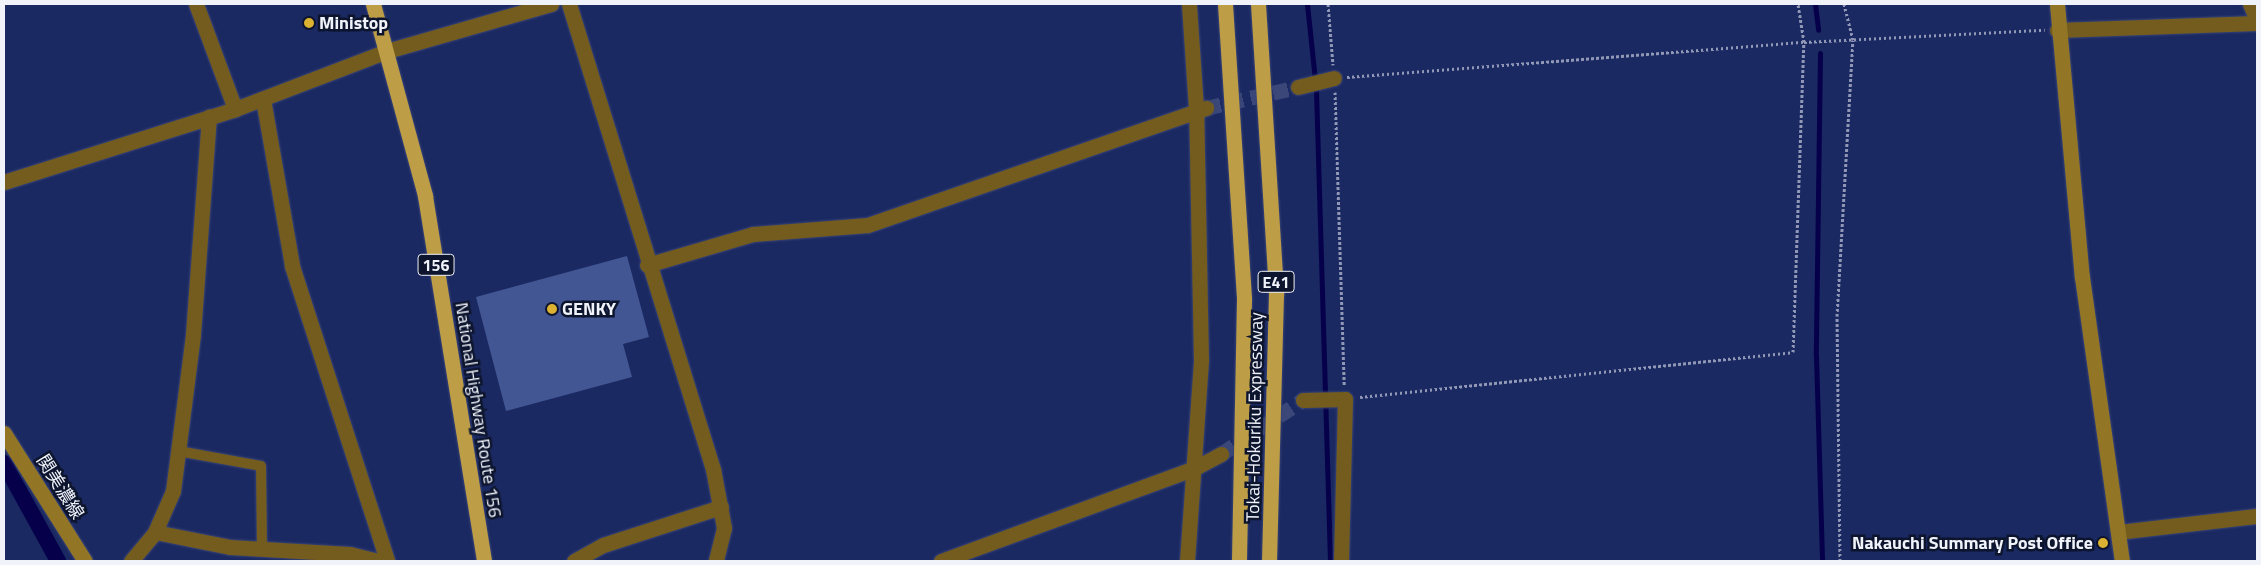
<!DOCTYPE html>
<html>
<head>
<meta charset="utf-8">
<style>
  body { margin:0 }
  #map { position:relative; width:2261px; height:565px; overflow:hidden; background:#1b2962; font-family:"Titillium Web","Noto Sans JP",sans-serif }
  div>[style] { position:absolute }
  .stream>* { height:5px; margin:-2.5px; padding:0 2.5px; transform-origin:2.5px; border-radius:2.5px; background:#06004b }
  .canal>* { height:16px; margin:-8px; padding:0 8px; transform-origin:8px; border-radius:8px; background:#06004b }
  .building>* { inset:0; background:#435694 }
  .street-tunnel>* { height:15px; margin-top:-7.5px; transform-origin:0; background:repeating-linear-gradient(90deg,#3b4779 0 15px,transparent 0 23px) }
  .path>* { height:3px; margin-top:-1.5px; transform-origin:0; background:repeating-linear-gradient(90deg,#9098b6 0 2.5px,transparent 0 5px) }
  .roads { filter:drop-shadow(0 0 1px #394577) drop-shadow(0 0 1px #394577) }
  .lane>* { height:10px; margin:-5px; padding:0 5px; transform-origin:5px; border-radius:5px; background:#735c1d }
  .street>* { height:15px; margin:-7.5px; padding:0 7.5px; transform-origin:7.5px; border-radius:7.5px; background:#735c1d }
  .secondary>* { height:15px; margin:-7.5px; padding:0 7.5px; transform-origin:7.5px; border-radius:7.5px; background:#927626 }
  .highway>* { height:15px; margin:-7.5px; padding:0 7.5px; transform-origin:7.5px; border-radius:7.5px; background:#bd9d45 }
  .dots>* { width:14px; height:14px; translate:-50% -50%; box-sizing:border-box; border:2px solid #0d152e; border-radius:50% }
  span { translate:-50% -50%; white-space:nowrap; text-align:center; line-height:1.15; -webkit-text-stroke:5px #0d152e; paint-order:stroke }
  .shield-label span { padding:1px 4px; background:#0d152e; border:1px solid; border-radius:4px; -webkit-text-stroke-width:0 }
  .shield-label { font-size:16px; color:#f0f3fa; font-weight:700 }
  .poi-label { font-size:18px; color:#f0f3fa; font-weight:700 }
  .left { translate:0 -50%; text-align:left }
  .right { translate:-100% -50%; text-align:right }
  .street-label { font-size:18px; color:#f0f3fa }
  .frame { position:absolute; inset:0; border:5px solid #f0f3fa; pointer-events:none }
</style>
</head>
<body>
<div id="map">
  <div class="stream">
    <div style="left:1307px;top:4px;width:86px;rotate:84deg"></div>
    <div style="left:1316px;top:90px;width:471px;rotate:88.3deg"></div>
    <div style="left:1815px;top:4px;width:26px;rotate:83deg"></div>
    <div style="left:1820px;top:53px;width:303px;rotate:90.8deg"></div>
    <div style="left:1816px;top:356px;width:205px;rotate:88.3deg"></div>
  </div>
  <div class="canal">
    <div style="left:4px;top:463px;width:112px;rotate:61.1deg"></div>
  </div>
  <div class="building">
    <div style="clip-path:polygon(627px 256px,649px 337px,623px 344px,632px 377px,506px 411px,476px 297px)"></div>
  </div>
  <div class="street-tunnel">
    <div style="left:1206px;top:108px;width:94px;rotate:-12.9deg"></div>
    <div style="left:1221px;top:454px;width:98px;rotate:-33.4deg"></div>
  </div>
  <div class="path">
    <div style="left:1328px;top:4px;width:61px;rotate:85.3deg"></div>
    <div style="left:1347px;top:77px;width:458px;rotate:-4.4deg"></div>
    <div style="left:1804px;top:42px;width:241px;rotate:-2.9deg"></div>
    <div style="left:1335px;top:92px;width:293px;rotate:88.2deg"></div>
    <div style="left:1360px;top:397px;width:435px;rotate:-5.9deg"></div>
    <div style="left:1793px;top:352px;width:310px;rotate:-88deg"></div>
    <div style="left:1804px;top:42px;width:38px;rotate:-99deg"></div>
    <div style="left:1840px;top:561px;width:245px;rotate:-90.7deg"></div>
    <div style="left:1837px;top:316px;width:276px;rotate:-86.7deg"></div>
    <div style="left:1853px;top:40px;width:37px;rotate:-104deg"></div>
  </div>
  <div class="roads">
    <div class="lane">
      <div style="left:178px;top:451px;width:84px;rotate:10.2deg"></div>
      <div style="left:261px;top:466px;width:83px;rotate:89.3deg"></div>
    </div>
    <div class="street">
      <div style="left:196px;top:4px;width:112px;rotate:69.6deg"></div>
      <div style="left:569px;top:4px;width:487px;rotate:72.8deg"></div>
      <div style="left:713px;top:469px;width:60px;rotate:79.4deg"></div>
      <div style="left:724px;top:528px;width:34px;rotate:104deg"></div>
      <div style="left:2250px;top:4px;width:17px;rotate:66deg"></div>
      <div style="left:2057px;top:30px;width:200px;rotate:-2deg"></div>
      <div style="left:1298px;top:87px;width:37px;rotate:-14deg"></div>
      <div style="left:263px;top:99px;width:169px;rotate:80.1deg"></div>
      <div style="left:292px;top:266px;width:310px;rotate:72.1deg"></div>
      <div style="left:4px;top:182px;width:242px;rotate:-17.5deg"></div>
      <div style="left:235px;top:109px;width:163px;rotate:-20.9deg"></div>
      <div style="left:387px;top:51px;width:171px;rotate:-16deg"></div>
      <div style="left:647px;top:265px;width:110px;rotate:-16.3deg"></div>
      <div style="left:753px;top:234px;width:115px;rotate:-4.5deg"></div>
      <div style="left:868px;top:225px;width:358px;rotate:-19.1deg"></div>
      <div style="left:1303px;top:400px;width:42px;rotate:-1.4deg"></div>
      <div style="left:1345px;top:399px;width:162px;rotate:91.4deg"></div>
      <div style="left:155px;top:532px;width:76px;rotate:11.3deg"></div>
      <div style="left:230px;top:547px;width:120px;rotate:3.3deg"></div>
      <div style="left:350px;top:554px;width:29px;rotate:14deg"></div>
      <div style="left:2118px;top:532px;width:140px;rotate:-6.6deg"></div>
      <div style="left:131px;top:561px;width:38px;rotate:-50deg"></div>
      <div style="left:155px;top:532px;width:45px;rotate:-66.3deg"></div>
      <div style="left:173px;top:491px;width:158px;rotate:-82.7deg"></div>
      <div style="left:193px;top:334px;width:218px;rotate:-85.8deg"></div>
      <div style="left:574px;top:561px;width:33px;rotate:-29deg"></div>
      <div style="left:603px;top:545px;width:124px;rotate:-17.9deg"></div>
      <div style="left:941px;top:561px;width:268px;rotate:-20.1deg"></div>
      <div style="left:1193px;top:469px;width:32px;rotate:-28deg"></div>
      <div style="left:1187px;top:561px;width:200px;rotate:-86deg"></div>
      <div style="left:1201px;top:361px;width:253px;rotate:-91.1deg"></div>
      <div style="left:1196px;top:108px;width:104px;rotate:-93.9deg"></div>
    </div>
    <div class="secondary">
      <div style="left:2057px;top:4px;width:274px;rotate:84.8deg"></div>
      <div style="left:2082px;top:277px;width:287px;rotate:82deg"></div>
      <div style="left:4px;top:433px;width:151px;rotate:57.7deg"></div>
    </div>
    <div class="highway">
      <div style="left:373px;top:4px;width:199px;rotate:74.8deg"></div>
      <div style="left:425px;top:196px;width:370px;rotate:80.8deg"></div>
      <div style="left:1225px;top:4px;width:296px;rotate:86.3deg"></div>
      <div style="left:1244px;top:299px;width:262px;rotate:91.1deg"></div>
      <div style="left:1258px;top:4px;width:291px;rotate:86.4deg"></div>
      <div style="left:1276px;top:294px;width:267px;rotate:91.5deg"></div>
    </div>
  </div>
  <div class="dots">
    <div style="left:309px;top:23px;background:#dcb233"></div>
    <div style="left:552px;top:309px;background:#dcb233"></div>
    <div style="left:2103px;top:543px;background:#dcb233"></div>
  </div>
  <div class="shield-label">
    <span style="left:436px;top:265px">156</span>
    <span style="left:1276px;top:282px">E41</span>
  </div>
  <div class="poi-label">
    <span class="left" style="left:319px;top:23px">Ministop</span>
    <span class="left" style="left:562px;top:309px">GENKY</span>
    <span class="right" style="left:2093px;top:543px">Nakauchi Summary Post Office</span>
  </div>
  <div class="street-label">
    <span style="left:478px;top:410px;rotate:81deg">National Highway Route 156</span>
    <span style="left:1255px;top:417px;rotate:-89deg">Tokai-Hokuriku Expressway</span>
    <span style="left:60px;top:487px;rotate:58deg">関美濃線</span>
  </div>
  <div class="frame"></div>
</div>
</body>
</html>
